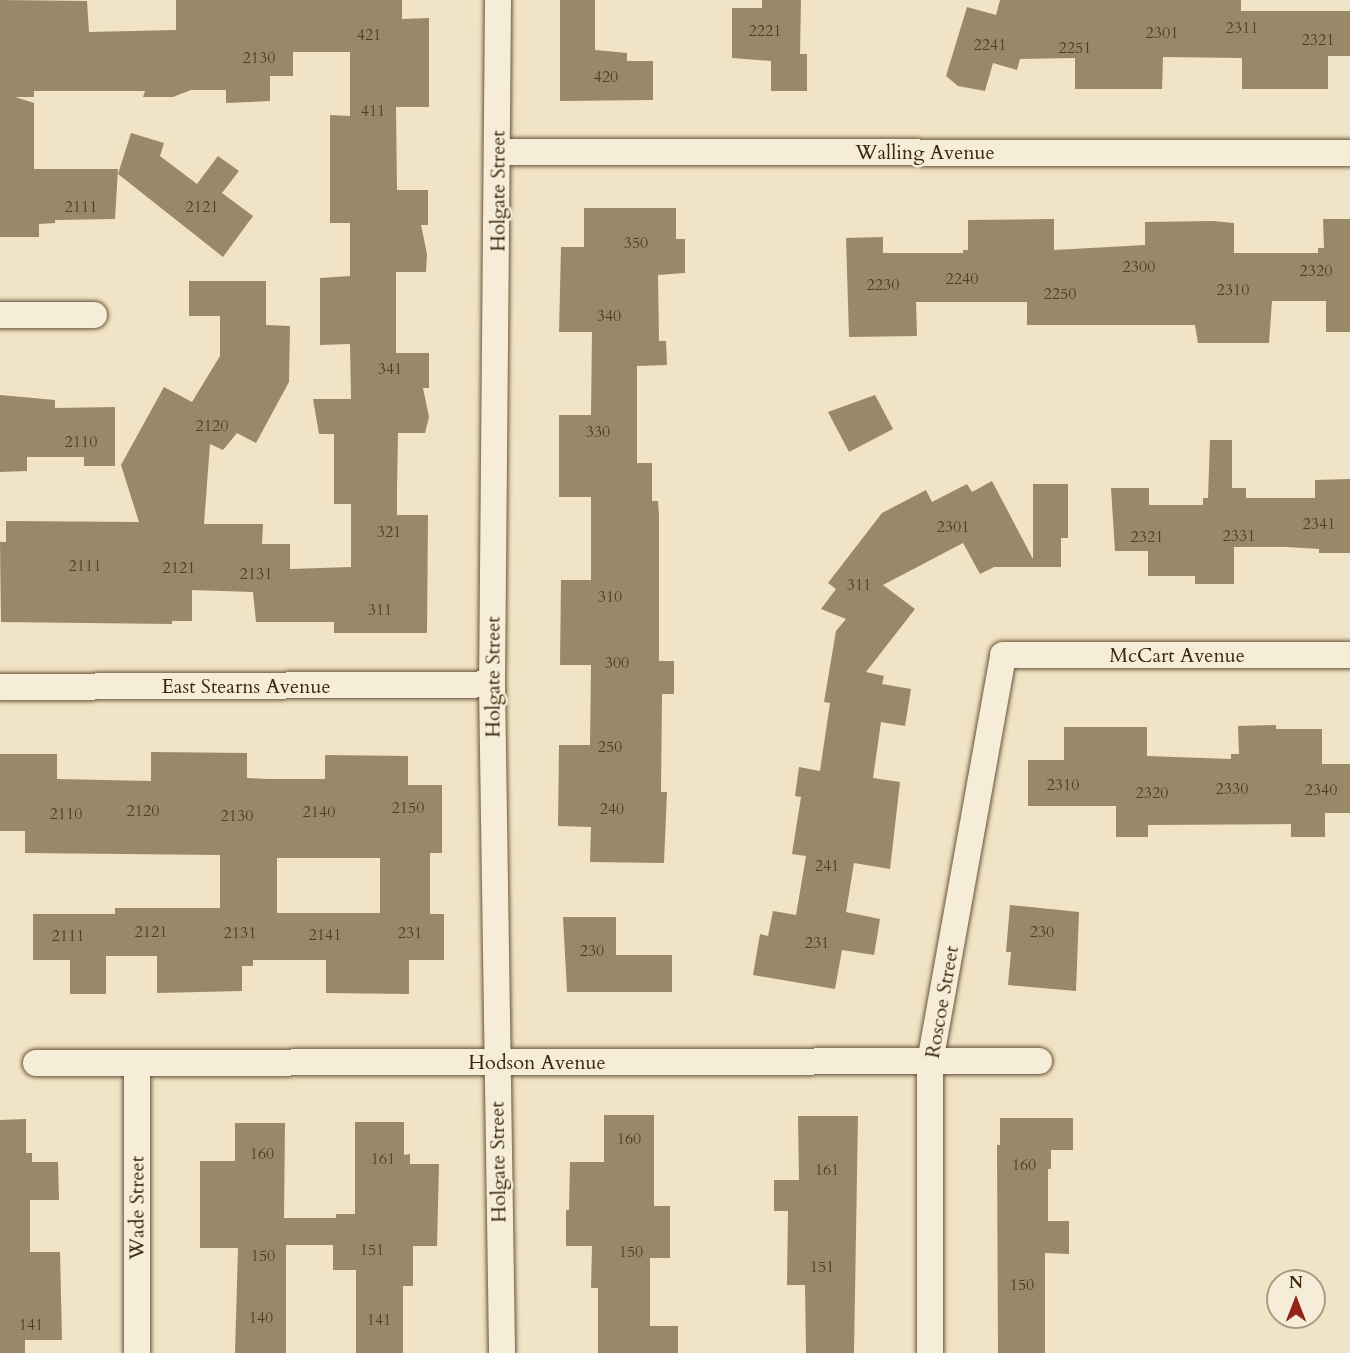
<!DOCTYPE html>
<html>
<head>
<meta charset="utf-8">
<style>
  body { margin:0 }
  #map { position:relative; width:1350px; height:1353px; overflow:hidden; background:#f1e3c5; font-family:Cardo,serif }
  div>[style] { position:absolute }
  .building>* { inset:0; background:#9a886a }
  .roads { filter:drop-shadow(0 0 2px #685537) drop-shadow(0 0 2px #685537) }
  .street>* { height:26px; margin:-13px; padding:0 13px; transform-origin:13px; border-radius:13px; background:#f6edd9 }
  span { translate:-50% -50%; white-space:nowrap; text-align:center; line-height:1.15; -webkit-text-stroke:5px #f6edd9; paint-order:stroke }
  .number-label { font-size:16px; color:#533e20 }
  .number-label span { -webkit-text-stroke-width:0 }
  .street-label { font-size:20px; color:#3b2608 }
  .north { position:absolute; left:1266px; top:1269px; width:60px; height:60px; box-sizing:border-box; background:#f6edd9; border:2px solid #ab9d85; border-radius:50%; rotate:0deg; font-size:16px; font-weight:700; line-height:24px; text-align:center; color:#3b2608 }
  .north::after { content:''; display:block; margin:auto; width:21px; height:27px; background:#8f2418; clip-path:polygon(50% 0,100% 100%,50% 72%,0 100%) }
</style>
</head>
<body>
<div id="map">
  <div class="building">
    <div style="clip-path:polygon(0 0,87px 1px,89px 32px,176px 30px,176px 0,402px 0,402px 19px,429px 18px,429px 107px,396px 107px,397px 190px,428px 190px,428px 225px,421px 225px,427px 254px,426px 272px,396px 272px,396px 353px,429px 353px,429px 388px,423px 388px,429px 417px,425px 433px,398px 433px,397px 490px,397px 515px,428px 515px,427px 633px,334px 633px,334px 622px,256px 622px,253px 592px,192px 590px,192px 621px,172px 621px,172px 624px,1px 622px,0 542px,6px 542px,6px 521px,139px 522px,121px 465px,164px 387px,192px 402px,220px 356px,220px 316px,189px 316px,189px 281px,266px 281px,266px 325px,290px 326px,289px 382px,256px 443px,237px 433px,223px 450px,210px 444px,204px 524px,263px 524px,262px 544px,290px 544px,290px 569px,351px 567px,351px 504px,334px 504px,334px 434px,319px 434px,313px 399px,351px 399px,350px 344px,320px 345px,320px 278px,350px 276px,350px 223px,330px 223px,330px 115px,350px 116px,350px 52px,293px 52px,293px 76px,270px 76px,270px 101px,226px 103px,226px 90px,191px 90px,173px 97px,143px 97px,145px 91px,34px 91px,34px 97px,15px 97px,34px 103px,34px 169px,118px 169px,115px 219px,55px 220px,55px 223px,39px 224px,39px 237px,0 237px)"></div>
    <div style="clip-path:polygon(560px 0,595px 0,595px 50px,627px 53px,627px 61px,653px 61px,653px 100px,560px 101px)"></div>
    <div style="clip-path:polygon(762px 0,801px 0,800px 54px,807px 54px,807px 91px,771px 91px,771px 61px,732px 58px,732px 8px,762px 8px)"></div>
    <div style="clip-path:polygon(1000px 0,1241px 0,1241px 11px,1350px 11px,1350px 56px,1328px 56px,1328px 89px,1242px 89px,1242px 58px,1163px 57px,1162px 89px,1075px 89px,1075px 58px,1020px 59px,1017px 70px,993px 63px,985px 91px,958px 86px,946px 76px,967px 7px,996px 15px)"></div>
    <div style="clip-path:polygon(131px 133px,164px 143px,160px 156px,197px 184px,218px 156px,239px 171px,222px 193px,253px 216px,223px 257px,118px 174px)"></div>
    <div style="clip-path:polygon(584px 208px,676px 208px,676px 239px,685px 239px,685px 273px,658px 275px,659px 341px,666px 341px,667px 365px,637px 366px,637px 463px,652px 463px,652px 501px,658px 501px,659px 516px,659px 661px,674px 661px,674px 694px,662px 694px,661px 792px,667px 792px,664px 863px,590px 862px,591px 827px,558px 826px,559px 745px,590px 745px,591px 665px,560px 665px,561px 580px,591px 580px,591px 497px,559px 497px,559px 415px,591px 415px,592px 332px,559px 332px,561px 247px,584px 247px)"></div>
    <div style="clip-path:polygon(1054px 219px,1054px 250px,1145px 245px,1145px 222px,1213px 221px,1234px 223px,1234px 253px,1318px 253px,1318px 248px,1324px 248px,1323px 219px,1350px 219px,1350px 332px,1326px 332px,1326px 301px,1272px 301px,1269px 343px,1198px 343px,1195px 325px,1027px 325px,1027px 302px,916px 302px,917px 336px,849px 337px,846px 238px,883px 237px,883px 253px,963px 253px,963px 250px,968px 250px,968px 220px)"></div>
    <div style="clip-path:polygon(0 395px,55px 400px,55px 408px,115px 407px,115px 466px,84px 466px,84px 457px,27px 457px,27px 471px,0 472px)"></div>
    <div style="clip-path:polygon(875px 395px,893px 429px,849px 452px,828px 412px)"></div>
    <div style="clip-path:polygon(1210px 440px,1232px 440px,1232px 488px,1246px 488px,1246px 498px,1315px 498px,1315px 480px,1350px 479px,1350px 553px,1319px 553px,1319px 549px,1287px 547px,1234px 547px,1234px 584px,1195px 584px,1195px 576px,1148px 576px,1148px 551px,1115px 551px,1111px 488px,1149px 488px,1149px 505px,1203px 505px,1203px 498px,1208px 498px)"></div>
    <div style="clip-path:polygon(992px 481px,1033px 559px,1033px 484px,1068px 484px,1068px 538px,1061px 538px,1061px 567px,994px 567px,980px 574px,963px 543px,883px 585px,915px 609px,866px 672px,884px 676px,882px 684px,911px 689px,905px 726px,881px 722px,873px 778px,900px 782px,890px 869px,854px 863px,846px 912px,880px 919px,874px 955px,842px 950px,835px 989px,753px 975px,760px 934px,768px 936px,773px 911px,796px 915px,806px 856px,792px 854px,801px 797px,795px 796px,799px 767px,820px 771px,830px 703px,824px 702px,836px 631px,846px 619px,821px 609px,836px 589px,828px 583px,882px 513px,926px 490px,932px 502px,967px 484px,972px 492px)"></div>
    <div style="clip-path:polygon(1276px 725px,1276px 729px,1322px 729px,1322px 764px,1350px 764px,1350px 813px,1325px 813px,1325px 837px,1291px 837px,1291px 824px,1148px 825px,1148px 837px,1116px 837px,1116px 806px,1028px 806px,1028px 760px,1064px 760px,1064px 727px,1147px 727px,1147px 756px,1231px 759px,1231px 754px,1239px 754px,1238px 726px)"></div>
    <div style="clip-path:polygon(evenodd,151px 752px,247px 753px,247px 778px,266px 779px,325px 779px,325px 755px,408px 756px,408px 785px,442px 785px,442px 853px,430px 853px,430px 914px,444px 914px,444px 960px,409px 960px,409px 994px,326px 993px,326px 960px,253px 960px,253px 966px,242px 966px,242px 991px,157px 993px,157px 956px,106px 956px,106px 994px,70px 994px,70px 960px,33px 960px,33px 914px,115px 914px,115px 908px,220px 908px,220px 855px,25px 853px,25px 831px,0 831px,0 754px,57px 754px,57px 779px,151px 781px,151px 752px,277px 858px,380px 858px,380px 913px,277px 913px,277px 858px)"></div>
    <div style="clip-path:polygon(1010px 905px,1079px 912px,1076px 991px,1008px 985px,1011px 952px,1006px 952px)"></div>
    <div style="clip-path:polygon(563px 917px,616px 917px,616px 955px,672px 955px,672px 992px,567px 992px)"></div>
    <div style="clip-path:polygon(604px 1115px,654px 1115px,654px 1206px,670px 1206px,670px 1258px,650px 1258px,650px 1326px,678px 1326px,678px 1353px,598px 1353px,598px 1288px,591px 1288px,592px 1246px,566px 1246px,566px 1210px,569px 1210px,570px 1162px,604px 1162px)"></div>
    <div style="clip-path:polygon(798px 1116px,858px 1116px,854px 1353px,806px 1353px,805px 1285px,787px 1285px,788px 1211px,774px 1211px,774px 1180px,799px 1180px)"></div>
    <div style="clip-path:polygon(1000px 1118px,1073px 1118px,1073px 1150px,1051px 1150px,1051px 1169px,1048px 1169px,1048px 1221px,1069px 1221px,1069px 1254px,1045px 1253px,1045px 1353px,998px 1353px,997px 1145px,1000px 1145px)"></div>
    <div style="clip-path:polygon(26px 1119px,26px 1153px,32px 1153px,32px 1162px,58px 1162px,59px 1200px,30px 1200px,30px 1252px,60px 1252px,62px 1340px,25px 1340px,25px 1353px,0 1353px,0 1120px)"></div>
    <div style="clip-path:polygon(355px 1122px,404px 1122px,404px 1155px,410px 1154px,410px 1164px,439px 1164px,437px 1246px,413px 1246px,413px 1286px,403px 1286px,403px 1353px,356px 1353px,356px 1270px,333px 1270px,333px 1245px,286px 1245px,286px 1353px,235px 1353px,238px 1248px,200px 1248px,200px 1161px,235px 1161px,235px 1123px,285px 1123px,284px 1218px,336px 1218px,336px 1214px,355px 1214px)"></div>
  </div>
  <div class="roads">
    <div class="street">
      <div style="left:498px;top:0;width:684px;rotate:90.5deg"></div>
      <div style="left:492px;top:684px;width:669px;rotate:89.14deg"></div>
      <div style="left:499px;top:152px;width:851px;rotate:0.07deg"></div>
      <div style="left:0;top:315px;width:94px"></div>
      <div style="left:0;top:687px;width:492px;rotate:-0.3deg"></div>
      <div style="left:36px;top:1063px;width:1003px;rotate:-0.11deg"></div>
      <div style="left:137px;top:1353px;width:290px;rotate:-90deg"></div>
      <div style="left:930px;top:1353px;width:291px;rotate:-90deg"></div>
      <div style="left:930px;top:1062px;width:413px;rotate:-79.8deg"></div>
      <div style="left:1003px;top:655px;width:347px"></div>
    </div>
  </div>
  <div class="number-label">
    <span style="left:1242px;top:28px">2311</span>
    <span style="left:765px;top:31px">2221</span>
    <span style="left:1162px;top:33px">2301</span>
    <span style="left:369px;top:35px">421</span>
    <span style="left:1318px;top:40px">2321</span>
    <span style="left:990px;top:45px">2241</span>
    <span style="left:1075px;top:48px">2251</span>
    <span style="left:259px;top:58px">2130</span>
    <span style="left:606px;top:77px">420</span>
    <span style="left:373px;top:111px">411</span>
    <span style="left:81px;top:207px">2111</span>
    <span style="left:202px;top:207px">2121</span>
    <span style="left:636px;top:243px">350</span>
    <span style="left:1139px;top:267px">2300</span>
    <span style="left:1316px;top:271px">2320</span>
    <span style="left:962px;top:279px">2240</span>
    <span style="left:883px;top:285px">2230</span>
    <span style="left:1233px;top:290px">2310</span>
    <span style="left:1060px;top:294px">2250</span>
    <span style="left:609px;top:316px">340</span>
    <span style="left:390px;top:369px">341</span>
    <span style="left:212px;top:426px">2120</span>
    <span style="left:598px;top:432px">330</span>
    <span style="left:81px;top:442px">2110</span>
    <span style="left:1319px;top:524px">2341</span>
    <span style="left:953px;top:527px">2301</span>
    <span style="left:389px;top:532px">321</span>
    <span style="left:1239px;top:536px">2331</span>
    <span style="left:1147px;top:537px">2321</span>
    <span style="left:85px;top:566px">2111</span>
    <span style="left:179px;top:568px">2121</span>
    <span style="left:256px;top:574px">2131</span>
    <span style="left:859px;top:585px">311</span>
    <span style="left:610px;top:597px">310</span>
    <span style="left:380px;top:610px">311</span>
    <span style="left:617px;top:663px">300</span>
    <span style="left:610px;top:747px">250</span>
    <span style="left:1063px;top:785px">2310</span>
    <span style="left:1232px;top:789px">2330</span>
    <span style="left:1321px;top:790px">2340</span>
    <span style="left:1152px;top:793px">2320</span>
    <span style="left:408px;top:808px">2150</span>
    <span style="left:612px;top:809px">240</span>
    <span style="left:143px;top:811px">2120</span>
    <span style="left:319px;top:812px">2140</span>
    <span style="left:66px;top:814px">2110</span>
    <span style="left:237px;top:816px">2130</span>
    <span style="left:827px;top:866px">241</span>
    <span style="left:151px;top:932px">2121</span>
    <span style="left:1042px;top:932px">230</span>
    <span style="left:240px;top:933px">2131</span>
    <span style="left:410px;top:933px">231</span>
    <span style="left:325px;top:935px">2141</span>
    <span style="left:68px;top:936px">2111</span>
    <span style="left:817px;top:943px">231</span>
    <span style="left:592px;top:951px">230</span>
    <span style="left:629px;top:1139px">160</span>
    <span style="left:262px;top:1154px">160</span>
    <span style="left:383px;top:1159px">161</span>
    <span style="left:1024px;top:1165px">160</span>
    <span style="left:827px;top:1170px">161</span>
    <span style="left:372px;top:1250px">151</span>
    <span style="left:631px;top:1252px">150</span>
    <span style="left:263px;top:1256px">150</span>
    <span style="left:822px;top:1267px">151</span>
    <span style="left:1022px;top:1285px">150</span>
    <span style="left:261px;top:1318px">140</span>
    <span style="left:379px;top:1320px">141</span>
    <span style="left:31px;top:1325px">141</span>
  </div>
  <div class="street-label">
    <span style="left:925px;top:152px">Walling Avenue</span>
    <span style="left:498px;top:191px;rotate:-90deg">Holgate Street</span>
    <span style="left:1177px;top:655px">McCart Avenue</span>
    <span style="left:493px;top:677px;rotate:-90deg">Holgate Street</span>
    <span style="left:246px;top:686px">East Stearns Avenue</span>
    <span style="left:942px;top:1002px;rotate:-80deg">Roscoe Street</span>
    <span style="left:537px;top:1062px">Hodson Avenue</span>
    <span style="left:498px;top:1162px;rotate:-91deg">Holgate Street</span>
    <span style="left:137px;top:1208px;rotate:-90deg">Wade Street</span>
  </div>
  <div class="north">N</div>
</div>
</body>
</html>
